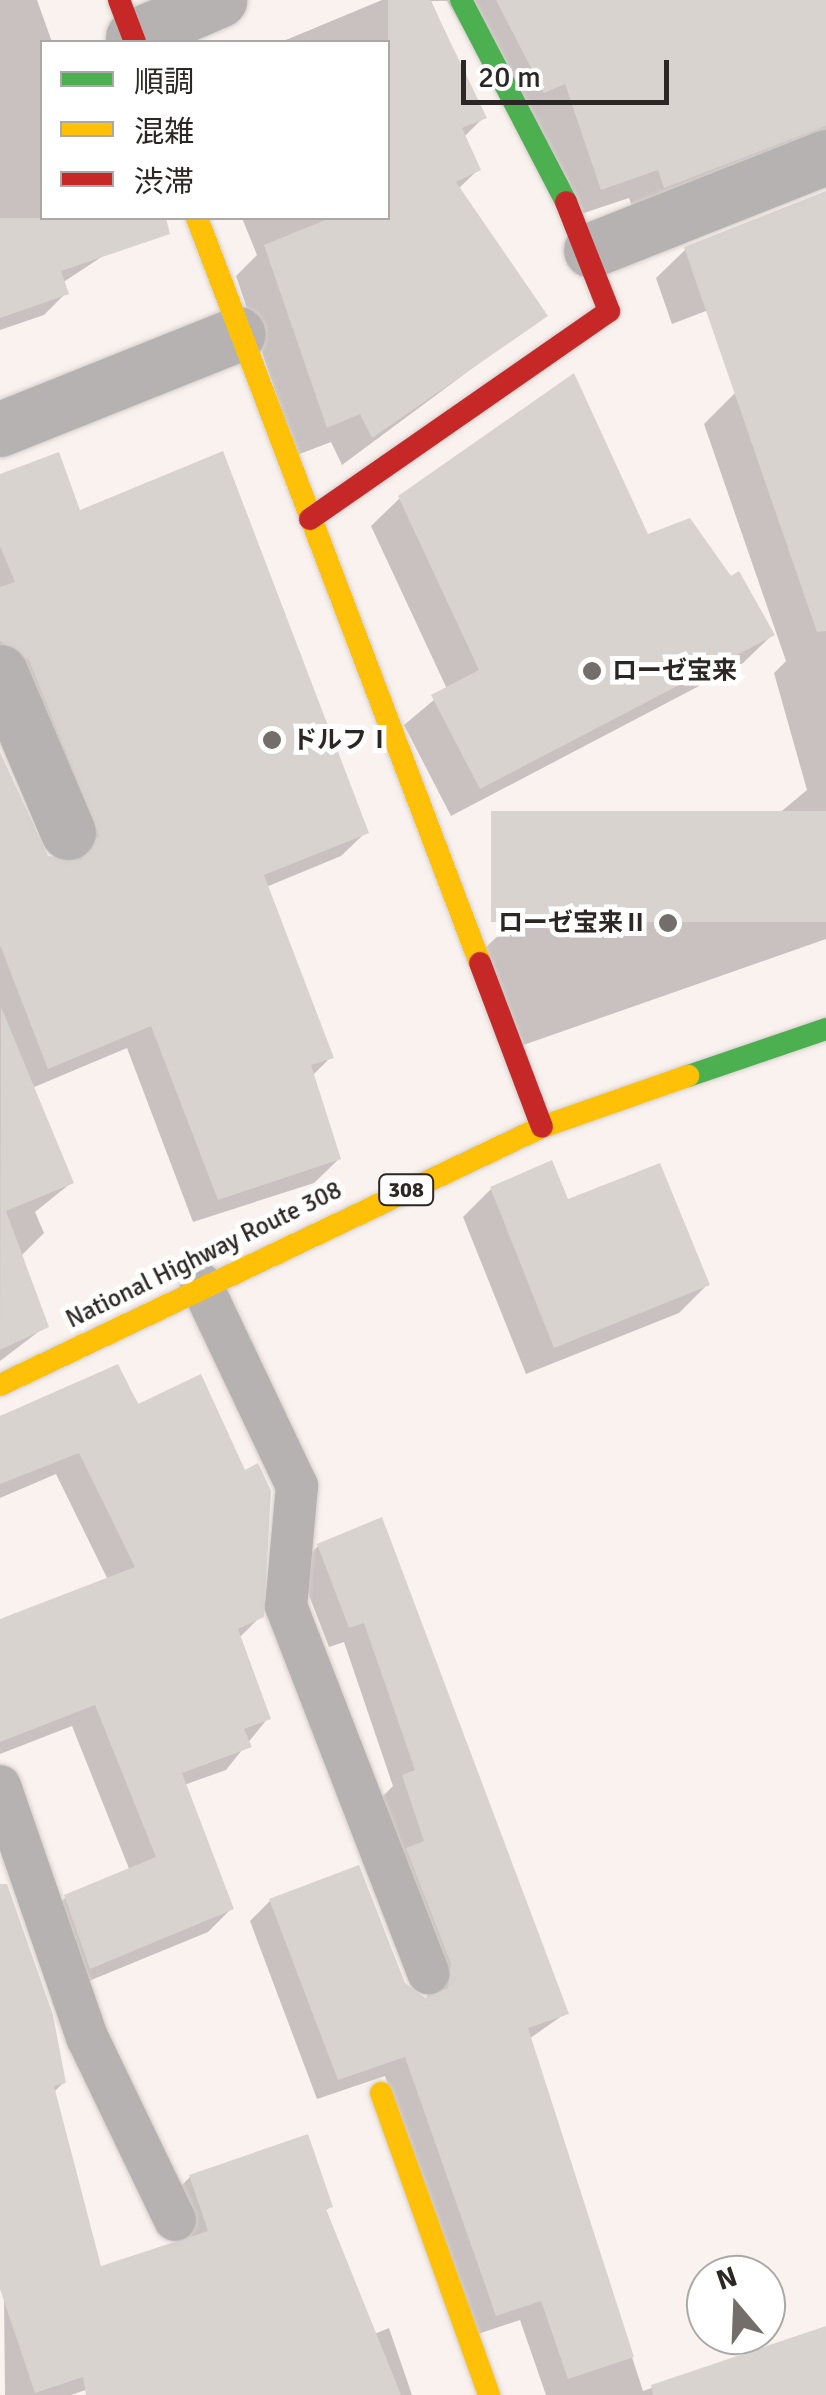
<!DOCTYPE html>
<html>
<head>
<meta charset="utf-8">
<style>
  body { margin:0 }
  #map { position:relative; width:826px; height:2395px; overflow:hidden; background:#faf2ef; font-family:Signika,"Noto Sans JP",sans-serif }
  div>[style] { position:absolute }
  .shadow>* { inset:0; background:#0003 }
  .building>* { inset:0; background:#d9d3d0; transform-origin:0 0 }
  .roads { filter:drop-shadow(0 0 2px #d4cecb) drop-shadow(0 0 2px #d4cecb) }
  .lane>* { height:42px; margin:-21px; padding:0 21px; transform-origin:21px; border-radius:21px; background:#b5b2b1 }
  .street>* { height:55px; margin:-27.5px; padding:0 27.5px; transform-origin:27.5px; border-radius:27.5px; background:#b5b2b1 }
  .fast>* { height:22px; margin:-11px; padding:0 11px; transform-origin:11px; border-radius:11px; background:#4caf50 }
  .slow>* { height:22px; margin:-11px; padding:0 11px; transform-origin:11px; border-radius:11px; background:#ffc107 }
  .jam>* { height:22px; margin:-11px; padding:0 11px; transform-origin:11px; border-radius:11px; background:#c62828 }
  .dots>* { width:28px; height:28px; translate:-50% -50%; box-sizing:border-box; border:5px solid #fff; border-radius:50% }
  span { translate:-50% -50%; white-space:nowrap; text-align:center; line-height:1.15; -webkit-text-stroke:10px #fff; paint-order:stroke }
  .shield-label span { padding:2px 8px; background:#fff; border:2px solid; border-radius:8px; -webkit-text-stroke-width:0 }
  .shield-label { font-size:22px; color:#2c2724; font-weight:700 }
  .poi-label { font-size:25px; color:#2c2724; font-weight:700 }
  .left { translate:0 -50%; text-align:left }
  .right { translate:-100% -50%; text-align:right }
  .street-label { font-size:25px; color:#2c2724 }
  .legend { position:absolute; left:40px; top:40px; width:350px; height:180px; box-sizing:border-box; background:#fff; border:2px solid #aba9a7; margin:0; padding:12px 18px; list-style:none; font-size:30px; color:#2c2724 }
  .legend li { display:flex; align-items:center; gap:20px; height:50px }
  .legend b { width:50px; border:2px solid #aba9a7 }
  .north { position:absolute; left:686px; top:2255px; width:100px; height:100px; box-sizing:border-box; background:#fff; border:2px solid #aba9a7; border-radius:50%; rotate:341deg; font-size:28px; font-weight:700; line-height:40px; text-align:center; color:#2c2724 }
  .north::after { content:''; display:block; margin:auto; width:35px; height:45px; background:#746e6b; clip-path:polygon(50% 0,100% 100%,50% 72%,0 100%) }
  .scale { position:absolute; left:461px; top:60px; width:208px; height:45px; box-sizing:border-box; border:5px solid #2c2724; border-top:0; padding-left:12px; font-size:30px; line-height:35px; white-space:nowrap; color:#2c2724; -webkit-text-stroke:8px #fff; paint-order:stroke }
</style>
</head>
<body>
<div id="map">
  <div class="shadow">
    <div style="clip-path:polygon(0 0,37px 0,52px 42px,42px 42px,42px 218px,94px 218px,106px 254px,62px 283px,66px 293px,44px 315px,0 330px)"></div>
    <div style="clip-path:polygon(382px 0,826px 0,826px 186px,635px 215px,629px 198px,572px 217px,447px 1px,431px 1px,484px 117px,463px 138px,478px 170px,458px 189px,544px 315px,342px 465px,331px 442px,297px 455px,236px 276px,257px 255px,242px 218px,388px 218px,388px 42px,281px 42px)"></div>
    <div style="clip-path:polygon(826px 193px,826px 265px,672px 324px,656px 278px,686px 249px)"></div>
    <div style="clip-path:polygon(735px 393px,826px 416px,826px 939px,512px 1049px,479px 954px,511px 923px,768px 834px,765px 825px,807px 790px,774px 673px,786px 661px,704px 424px)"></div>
    <div style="clip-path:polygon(0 476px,79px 513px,366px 832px,341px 856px,266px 887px,331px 1057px,312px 1076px,339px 1159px,314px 1183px,193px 1222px,127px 1048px,32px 1088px,71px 1183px,35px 1212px,44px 1233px,20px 1257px,46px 1326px,0 1361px,0 806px,47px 859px,75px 862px,0 680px)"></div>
    <div style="clip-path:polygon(400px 498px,647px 538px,772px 635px,743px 663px,451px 816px,404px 725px,447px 689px,371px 526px)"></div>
    <div style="clip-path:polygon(491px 1189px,567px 1202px,707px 1285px,679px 1313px,526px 1374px,463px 1217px)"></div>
    <div style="clip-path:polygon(117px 1367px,261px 1616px,239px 1638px,268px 1718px,226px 1770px,184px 1785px,231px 1909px,208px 1932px,67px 1990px,43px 1920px,66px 1897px,130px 1871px,72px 1726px,0 1754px,0 1621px,108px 1580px,56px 1474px,0 1498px,0 1426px)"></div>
    <div style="clip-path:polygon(381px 1521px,566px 2013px,529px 2039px,643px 2391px,826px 2329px,826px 2395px,546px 2395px,520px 2320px,475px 2335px,385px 2076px,317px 2099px,250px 1921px,270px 1901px,425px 2001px,432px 1986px,382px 1797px,393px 1786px,344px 1642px,329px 1647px,298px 1567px,318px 1546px)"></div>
    <div style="clip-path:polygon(0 1904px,63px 2083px,53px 2093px,100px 2269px,182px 2242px,167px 2200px,190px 2177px,331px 2206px,324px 2212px,372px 2335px,389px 2328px,412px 2395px,120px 2395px,115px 2380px,71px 2395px,5px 2395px)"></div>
  </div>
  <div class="building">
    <div style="clip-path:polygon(388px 0,430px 0,487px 118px,462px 128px,481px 170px,456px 182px,548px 316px,372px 438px,360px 414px,327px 428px,264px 245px,330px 218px,388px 218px)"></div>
    <div style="clip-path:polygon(496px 0,826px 0,826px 126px,664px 188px,658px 170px,601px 190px,565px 84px,544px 93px)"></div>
    <div style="clip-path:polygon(826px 191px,826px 631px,817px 632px,684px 247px)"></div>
    <div style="clip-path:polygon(0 218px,166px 218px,170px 234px,61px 271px,69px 294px,0 318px)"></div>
    <div style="clip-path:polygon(574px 373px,648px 534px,690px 518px,731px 576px,739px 571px,775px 635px,480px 789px,431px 695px,479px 670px,398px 496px)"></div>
    <div style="clip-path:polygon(223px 451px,369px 833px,264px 875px,334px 1058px,311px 1065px,341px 1159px,218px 1200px,151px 1026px,48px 1069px,0 945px,0 752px,48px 856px,81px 860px,99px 835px,29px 660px,0 641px,0 587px,15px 582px,0 546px,0 474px,59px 452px,80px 510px)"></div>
    <div style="left:826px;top:811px;width:111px;height:335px;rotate:90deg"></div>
    <div style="clip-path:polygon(1px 1007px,74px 1183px,6px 1211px,49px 1327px,0 1350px)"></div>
    <div style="clip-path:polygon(552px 1160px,568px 1199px,660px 1163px,710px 1285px,554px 1348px,490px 1187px)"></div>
    <div style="clip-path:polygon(118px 1364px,138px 1404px,201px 1374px,245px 1470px,258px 1463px,271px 1491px,264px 1617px,238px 1629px,271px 1719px,244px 1729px,252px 1747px,182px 1773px,234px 1909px,90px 1969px,64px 1895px,156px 1857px,95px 1705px,0 1742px,0 1619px,135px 1567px,79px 1453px,0 1484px,0 1416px)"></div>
    <div style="clip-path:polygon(382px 1517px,569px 2014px,528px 2028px,634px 2357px,568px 2379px,541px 2301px,496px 2316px,405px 2057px,338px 2080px,269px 1899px,359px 1865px,405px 1983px,425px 1998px,448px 1988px,451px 1964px,406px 1848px,424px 1841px,402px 1775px,415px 1770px,364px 1623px,349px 1628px,317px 1544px)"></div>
    <div style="clip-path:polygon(0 1884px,7px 1884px,53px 2015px,66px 2083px,54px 2086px,101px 2266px,208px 2231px,189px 2175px,308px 2134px,333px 2207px,326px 2209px,401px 2395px,86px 2395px,83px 2377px,35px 2393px,0 2289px)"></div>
    <div style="clip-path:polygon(826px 2326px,826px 2395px,653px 2395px,651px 2385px)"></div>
  </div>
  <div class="roads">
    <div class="lane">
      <div style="left:201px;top:1284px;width:224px;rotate:64.6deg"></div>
      <div style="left:297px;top:1486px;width:121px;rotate:95.2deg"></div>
      <div style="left:286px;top:1606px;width:394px;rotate:68.8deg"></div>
      <div style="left:0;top:1786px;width:266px;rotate:70.9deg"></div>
      <div style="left:87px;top:2037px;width:203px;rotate:64.3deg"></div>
    </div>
    <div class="street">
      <div style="left:133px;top:37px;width:94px;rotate:-23.3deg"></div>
      <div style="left:591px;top:250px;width:253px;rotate:-21.6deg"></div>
      <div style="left:0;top:429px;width:256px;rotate:-21.8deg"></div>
      <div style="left:0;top:672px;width:174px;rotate:67deg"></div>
    </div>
    <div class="fast">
      <div style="left:461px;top:0;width:228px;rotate:62.5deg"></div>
      <div style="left:688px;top:1076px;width:146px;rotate:-18.8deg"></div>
    </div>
    <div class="slow">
      <div style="left:197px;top:218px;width:797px;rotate:69.2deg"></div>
      <div style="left:0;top:1385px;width:600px;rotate:-25.46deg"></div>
      <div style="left:542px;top:1127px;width:155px;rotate:-19.3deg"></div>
      <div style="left:381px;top:2093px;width:321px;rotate:70.3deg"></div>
    </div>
    <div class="jam">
      <div style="left:119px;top:0;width:45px;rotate:69.1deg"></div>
      <div style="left:310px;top:519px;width:364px;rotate:-34.8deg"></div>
      <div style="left:609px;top:311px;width:117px;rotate:-111.5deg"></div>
      <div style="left:480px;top:963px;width:175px;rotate:69.3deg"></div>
    </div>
  </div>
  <div class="dots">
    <div style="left:592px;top:671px;background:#746e6b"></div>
    <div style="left:272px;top:740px;background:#746e6b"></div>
    <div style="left:668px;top:923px;background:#746e6b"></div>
  </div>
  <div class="shield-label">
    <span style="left:406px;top:1190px">308</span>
  </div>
  <div class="poi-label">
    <span class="left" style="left:612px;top:671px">ローゼ宝来</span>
    <span class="left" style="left:292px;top:740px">ドルフⅠ</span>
    <span class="right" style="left:648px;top:923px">ローゼ宝来Ⅱ</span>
  </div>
  <div class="street-label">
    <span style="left:204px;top:1255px;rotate:-26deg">National Highway Route 308</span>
  </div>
  <ul class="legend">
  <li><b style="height:12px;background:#4caf50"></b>順調</li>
  <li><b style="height:12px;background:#ffc107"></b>混雑</li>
  <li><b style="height:12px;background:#c62828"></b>渋滞</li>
  </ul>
  <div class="north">N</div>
  <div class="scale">20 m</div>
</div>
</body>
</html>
